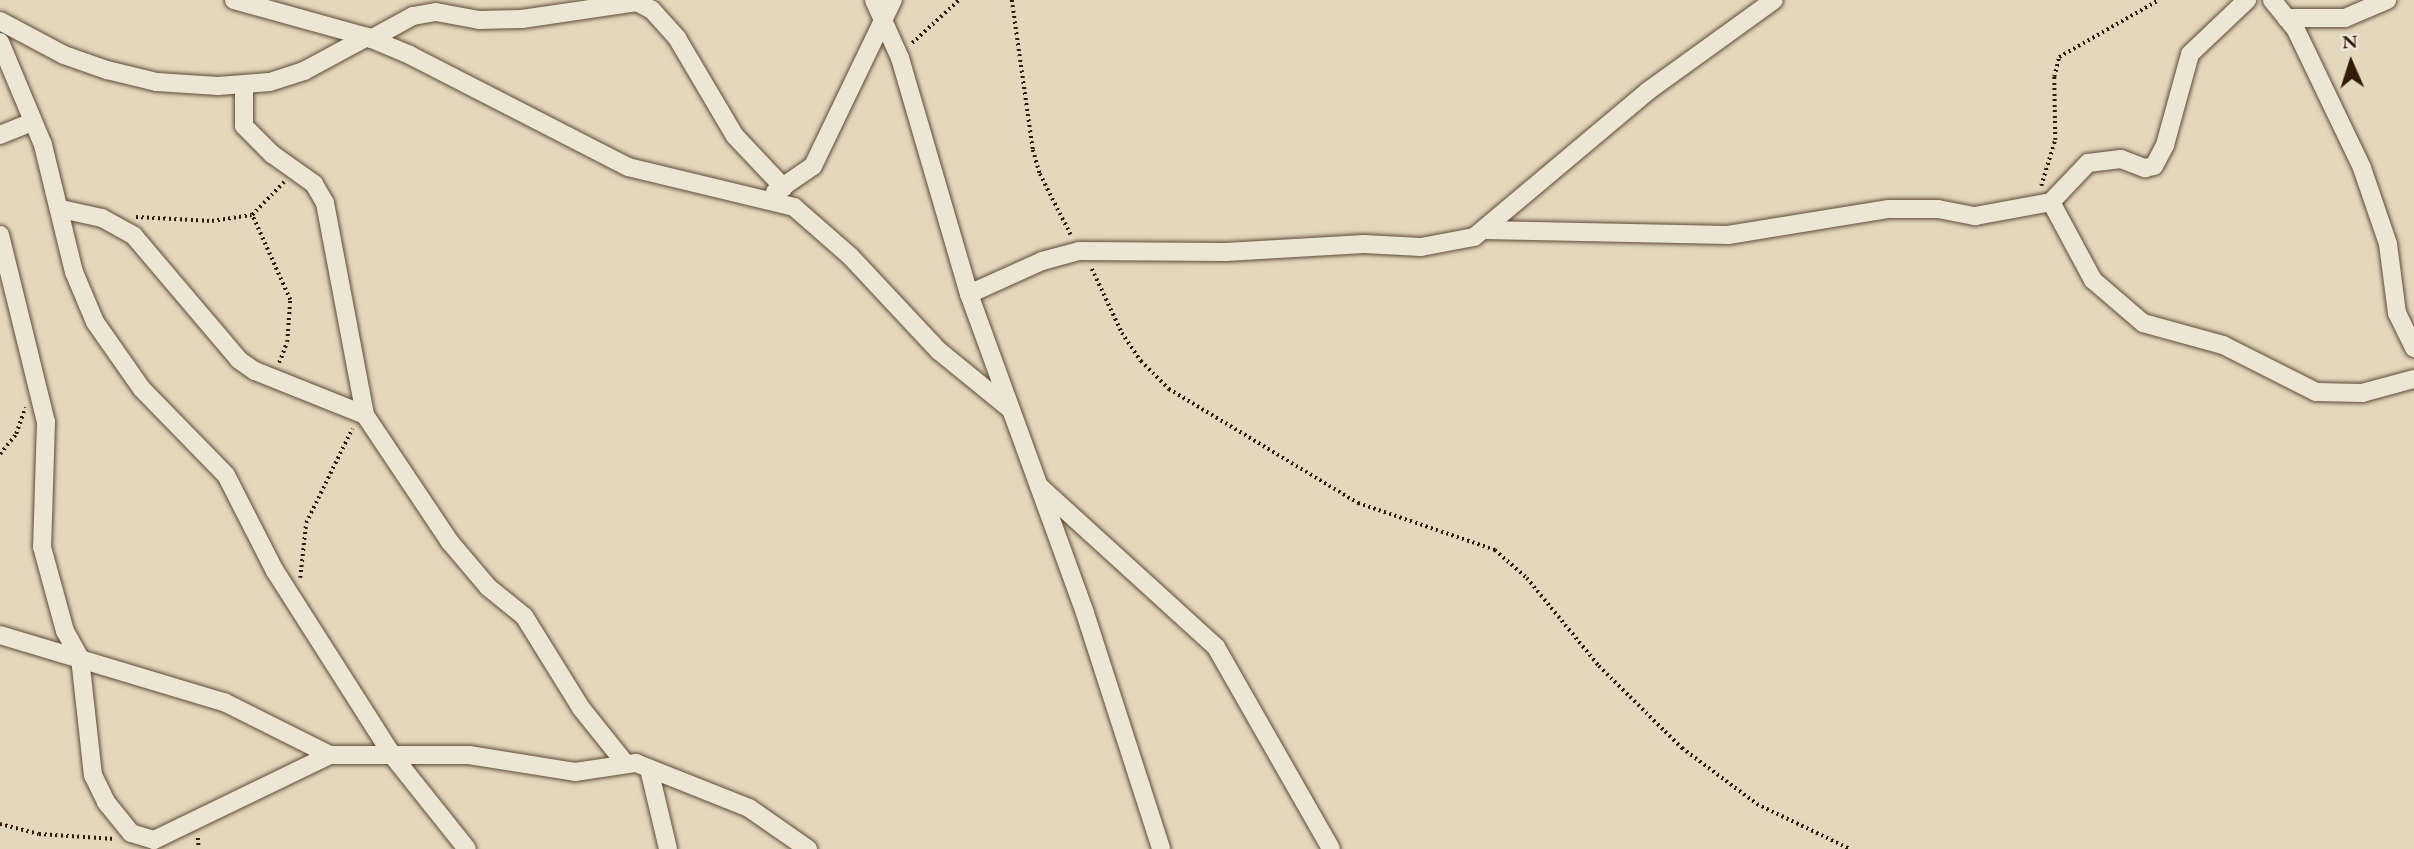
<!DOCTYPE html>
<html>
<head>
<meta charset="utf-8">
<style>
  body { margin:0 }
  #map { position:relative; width:2414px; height:849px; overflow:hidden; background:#e3d8bd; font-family:"EB Garamond",serif }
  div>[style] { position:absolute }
  .path>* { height:3.5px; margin-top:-1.75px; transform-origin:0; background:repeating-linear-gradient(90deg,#321b09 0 2px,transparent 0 5.5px) }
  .roads { filter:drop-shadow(0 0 2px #5e4a36) drop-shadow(0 0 2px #5e4a36) }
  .minor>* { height:18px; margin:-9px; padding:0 9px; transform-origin:9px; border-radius:9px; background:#ede6d4 }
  span { translate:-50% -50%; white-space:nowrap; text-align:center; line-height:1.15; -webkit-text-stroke:7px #ede6d4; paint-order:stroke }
  .north { position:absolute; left:2316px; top:28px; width:70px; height:70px; -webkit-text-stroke:5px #ede6d4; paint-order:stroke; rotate:357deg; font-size:19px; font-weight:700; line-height:28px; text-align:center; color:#321b09 }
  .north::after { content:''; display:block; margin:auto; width:24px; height:32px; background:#321b09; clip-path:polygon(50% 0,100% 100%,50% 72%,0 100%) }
</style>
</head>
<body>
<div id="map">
  <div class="path">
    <div style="left:1012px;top:0;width:151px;rotate:82deg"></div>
    <div style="left:1033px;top:150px;width:25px;rotate:74deg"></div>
    <div style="left:1040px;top:174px;width:68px;rotate:63.1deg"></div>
    <div style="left:912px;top:43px;width:64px;rotate:-42.5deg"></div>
    <div style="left:2041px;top:186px;width:48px;rotate:-73.1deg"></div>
    <div style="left:2055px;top:140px;width:63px;rotate:-90.9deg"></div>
    <div style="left:2054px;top:77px;width:21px;rotate:-76deg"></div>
    <div style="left:2059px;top:57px;width:115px;rotate:-29.7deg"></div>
    <div style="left:136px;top:217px;width:76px;rotate:3deg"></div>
    <div style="left:212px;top:221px;width:40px;rotate:-8.5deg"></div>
    <div style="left:1092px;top:269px;width:71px;rotate:64.9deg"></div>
    <div style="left:1122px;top:333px;width:34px;rotate:56deg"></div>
    <div style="left:1141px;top:361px;width:40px;rotate:45deg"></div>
    <div style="left:1169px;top:389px;width:221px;rotate:31.1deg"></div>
    <div style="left:1358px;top:503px;width:145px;rotate:18.9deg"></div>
    <div style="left:1495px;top:550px;width:43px;rotate:41.2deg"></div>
    <div style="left:1527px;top:578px;width:114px;rotate:50.7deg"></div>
    <div style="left:1599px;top:666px;width:117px;rotate:44.7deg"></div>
    <div style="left:1682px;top:748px;width:94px;rotate:36.7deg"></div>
    <div style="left:1757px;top:804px;width:103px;rotate:25.8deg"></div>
    <div style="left:279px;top:363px;width:22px;rotate:-69deg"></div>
    <div style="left:287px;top:342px;width:42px;rotate:-85.9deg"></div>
    <div style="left:290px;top:300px;width:93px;rotate:-114.1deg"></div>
    <div style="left:252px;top:215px;width:46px;rotate:-45.9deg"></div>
    <div style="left:0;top:454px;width:26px;rotate:-51deg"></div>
    <div style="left:16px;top:434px;width:28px;rotate:-71deg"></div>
    <div style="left:300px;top:578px;width:55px;rotate:-83.8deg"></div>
    <div style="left:306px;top:523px;width:105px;rotate:-63.9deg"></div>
    <div style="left:0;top:824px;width:40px;rotate:14.4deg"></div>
    <div style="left:39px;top:834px;width:76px;rotate:3.8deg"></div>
    <div style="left:198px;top:838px;width:11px;rotate:85deg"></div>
  </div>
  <div class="roads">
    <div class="minor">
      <div style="left:234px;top:0;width:138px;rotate:15.5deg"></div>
      <div style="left:367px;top:37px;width:47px;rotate:22.7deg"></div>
      <div style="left:410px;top:55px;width:245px;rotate:27.2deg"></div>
      <div style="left:628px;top:167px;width:171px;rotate:13.5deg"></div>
      <div style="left:794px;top:207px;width:74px;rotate:41.2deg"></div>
      <div style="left:850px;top:256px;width:130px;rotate:46.9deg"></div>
      <div style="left:939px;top:351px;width:92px;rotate:39.2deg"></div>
      <div style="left:874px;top:0;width:64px;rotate:65.9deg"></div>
      <div style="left:900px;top:58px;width:246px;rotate:73.7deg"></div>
      <div style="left:969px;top:294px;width:339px;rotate:70deg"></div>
      <div style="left:1085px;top:613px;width:248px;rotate:72.1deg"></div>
      <div style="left:2272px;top:0;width:38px;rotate:51deg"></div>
      <div style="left:2296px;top:30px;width:153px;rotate:64.4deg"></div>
      <div style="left:2362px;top:168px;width:80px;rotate:71.1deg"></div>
      <div style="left:2388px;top:244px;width:70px;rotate:82.6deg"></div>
      <div style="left:2397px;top:313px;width:39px;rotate:64deg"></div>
      <div style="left:2286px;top:18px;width:59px"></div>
      <div style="left:2345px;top:18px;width:46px;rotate:-23.2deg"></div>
      <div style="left:0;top:21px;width:72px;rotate:28deg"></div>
      <div style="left:64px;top:55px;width:46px;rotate:19.2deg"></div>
      <div style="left:107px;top:70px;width:51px;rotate:13.5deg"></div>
      <div style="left:157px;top:82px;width:61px;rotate:3.8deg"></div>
      <div style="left:218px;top:86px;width:52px;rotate:-4.4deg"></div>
      <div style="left:270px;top:82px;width:36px;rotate:-18deg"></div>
      <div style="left:304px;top:71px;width:72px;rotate:-28.4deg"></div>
      <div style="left:371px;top:39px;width:48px;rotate:-28.7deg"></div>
      <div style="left:413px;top:16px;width:23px;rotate:-10deg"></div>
      <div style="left:436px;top:12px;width:44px;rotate:10.5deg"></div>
      <div style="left:479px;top:20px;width:43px;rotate:-1.3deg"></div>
      <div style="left:522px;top:19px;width:116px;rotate:-8.4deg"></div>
      <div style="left:637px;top:2px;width:17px;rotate:28deg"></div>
      <div style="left:652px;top:10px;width:38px;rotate:48deg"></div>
      <div style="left:677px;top:38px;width:114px;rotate:59.4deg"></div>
      <div style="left:735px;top:136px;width:71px;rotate:46.7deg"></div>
      <div style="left:0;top:42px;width:112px;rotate:67.3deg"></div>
      <div style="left:43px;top:145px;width:131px;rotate:76.3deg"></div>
      <div style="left:74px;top:272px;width:54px;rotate:67.2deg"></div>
      <div style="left:95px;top:322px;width:82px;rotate:55deg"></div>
      <div style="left:142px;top:389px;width:120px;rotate:45.7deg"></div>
      <div style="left:226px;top:475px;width:108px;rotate:63deg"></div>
      <div style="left:275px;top:571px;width:218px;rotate:57.5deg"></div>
      <div style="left:392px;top:755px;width:120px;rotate:51.4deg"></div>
      <div style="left:244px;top:86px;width:40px;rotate:90deg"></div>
      <div style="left:244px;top:126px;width:40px;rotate:45deg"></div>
      <div style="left:272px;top:154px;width:52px;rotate:35.5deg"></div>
      <div style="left:314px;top:184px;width:22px;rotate:60deg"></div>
      <div style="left:325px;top:203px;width:216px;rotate:79.3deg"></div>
      <div style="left:365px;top:415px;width:153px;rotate:56.2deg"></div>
      <div style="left:450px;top:542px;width:59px;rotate:49.8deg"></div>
      <div style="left:488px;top:587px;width:46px;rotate:38.9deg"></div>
      <div style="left:524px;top:616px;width:108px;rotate:58.2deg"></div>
      <div style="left:581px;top:708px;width:70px;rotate:51.3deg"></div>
      <div style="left:0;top:135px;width:35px;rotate:-22deg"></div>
      <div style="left:775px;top:192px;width:46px;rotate:-34.4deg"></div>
      <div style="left:813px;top:166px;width:184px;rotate:-64.3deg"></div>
      <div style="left:2051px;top:202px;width:89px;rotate:61.7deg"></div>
      <div style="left:2093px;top:280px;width:66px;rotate:40.7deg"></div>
      <div style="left:2143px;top:323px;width:83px;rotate:15.4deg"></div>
      <div style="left:2223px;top:345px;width:104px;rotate:26.8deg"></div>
      <div style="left:2316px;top:392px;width:46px;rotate:1.2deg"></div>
      <div style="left:2362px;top:393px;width:54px;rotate:-15.1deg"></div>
      <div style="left:61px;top:209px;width:42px;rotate:12.4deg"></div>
      <div style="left:102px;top:218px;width:37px;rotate:29deg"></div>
      <div style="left:134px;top:236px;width:162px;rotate:49.7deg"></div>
      <div style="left:239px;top:360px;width:19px;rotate:35deg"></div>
      <div style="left:255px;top:371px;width:118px;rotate:21.8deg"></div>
      <div style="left:1484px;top:230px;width:244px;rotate:1.2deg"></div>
      <div style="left:1728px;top:235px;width:163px;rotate:-9.2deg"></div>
      <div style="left:1889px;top:209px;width:49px"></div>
      <div style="left:1938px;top:209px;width:38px;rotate:11deg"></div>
      <div style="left:1975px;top:216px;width:77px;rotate:-10.4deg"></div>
      <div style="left:2051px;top:202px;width:54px;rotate:-46.5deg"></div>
      <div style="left:2088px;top:163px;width:33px;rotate:-7deg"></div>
      <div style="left:2121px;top:159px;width:26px;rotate:21deg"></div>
      <div style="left:2145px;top:168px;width:9px;rotate:-13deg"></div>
      <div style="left:2154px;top:166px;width:24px;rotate:-62deg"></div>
      <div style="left:2165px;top:145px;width:94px;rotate:-74.6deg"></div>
      <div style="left:2190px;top:54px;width:79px;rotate:-43.5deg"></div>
      <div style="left:0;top:235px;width:193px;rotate:76.2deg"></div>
      <div style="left:46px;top:422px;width:125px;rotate:91.8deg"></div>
      <div style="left:42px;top:547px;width:87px;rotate:74.7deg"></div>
      <div style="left:65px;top:631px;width:31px;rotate:61deg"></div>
      <div style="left:80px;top:658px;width:118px;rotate:83.7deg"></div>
      <div style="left:93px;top:775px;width:30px;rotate:64deg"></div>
      <div style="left:106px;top:802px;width:40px;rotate:51deg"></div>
      <div style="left:131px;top:833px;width:24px;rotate:17deg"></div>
      <div style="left:154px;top:840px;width:195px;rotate:-25.8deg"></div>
      <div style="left:969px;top:294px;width:80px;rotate:-24.3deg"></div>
      <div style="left:1042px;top:261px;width:38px;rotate:-15deg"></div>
      <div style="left:1079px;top:251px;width:147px;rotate:0.4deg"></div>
      <div style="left:1226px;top:252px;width:138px;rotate:-3.3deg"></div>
      <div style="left:1364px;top:244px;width:57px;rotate:3deg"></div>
      <div style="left:1421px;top:247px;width:54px;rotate:-10.7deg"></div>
      <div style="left:1474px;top:237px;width:227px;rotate:-40deg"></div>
      <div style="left:1648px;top:91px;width:155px;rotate:-35.8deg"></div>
      <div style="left:1039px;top:486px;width:239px;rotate:42.3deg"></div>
      <div style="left:1216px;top:647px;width:232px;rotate:60.3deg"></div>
      <div style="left:0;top:635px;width:234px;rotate:16.7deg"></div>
      <div style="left:224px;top:702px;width:119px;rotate:26.6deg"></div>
      <div style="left:330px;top:755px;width:139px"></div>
      <div style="left:469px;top:755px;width:107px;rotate:9.1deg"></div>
      <div style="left:575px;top:772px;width:62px;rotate:-8.4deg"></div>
      <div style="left:636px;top:763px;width:122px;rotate:21.7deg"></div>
      <div style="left:749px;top:808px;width:72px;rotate:34.8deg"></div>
      <div style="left:649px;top:769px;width:82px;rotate:76.6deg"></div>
    </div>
  </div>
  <div class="north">N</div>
</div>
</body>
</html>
